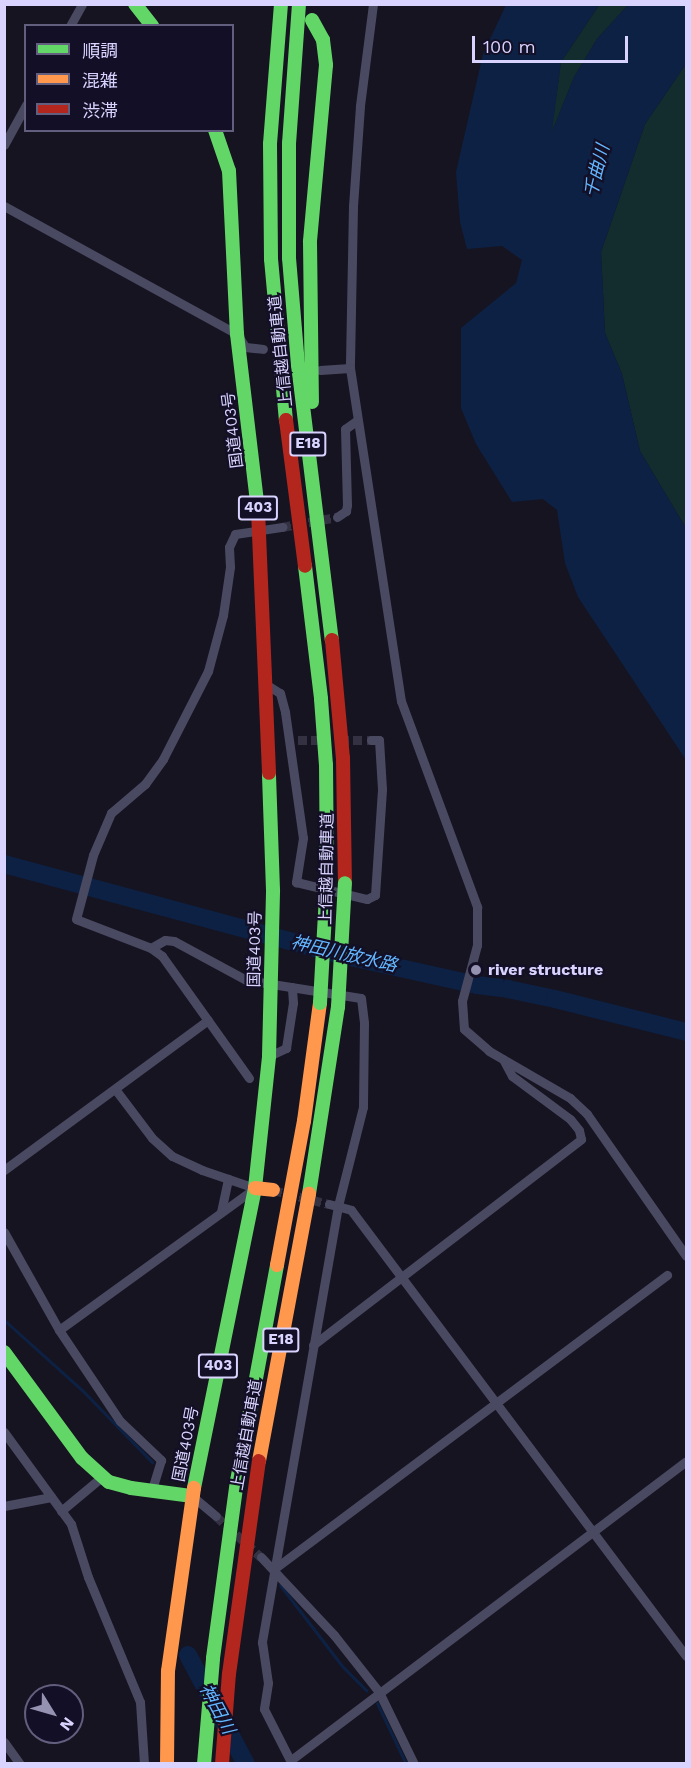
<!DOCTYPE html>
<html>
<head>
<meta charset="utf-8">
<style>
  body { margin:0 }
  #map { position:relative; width:691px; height:1768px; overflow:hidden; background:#161421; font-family:"Work Sans","Noto Sans JP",sans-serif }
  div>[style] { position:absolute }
  .green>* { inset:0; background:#132c2d }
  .water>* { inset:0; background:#0d2144 }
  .stream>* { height:3px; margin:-1.5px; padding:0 1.5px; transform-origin:1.5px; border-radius:1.5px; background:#0d2144 }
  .river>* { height:18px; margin:-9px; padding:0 9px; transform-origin:9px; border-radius:9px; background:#0d2144 }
  .street-tunnel>* { height:9px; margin-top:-4.5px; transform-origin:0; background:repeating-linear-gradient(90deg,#333142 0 9px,transparent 0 13.5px) }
  .street>* { height:9px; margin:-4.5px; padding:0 4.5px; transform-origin:4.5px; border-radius:4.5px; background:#4a4962 }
  .fast>* { height:14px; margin:-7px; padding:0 7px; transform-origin:7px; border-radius:7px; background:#63d668 }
  .slow>* { height:14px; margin:-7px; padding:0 7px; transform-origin:7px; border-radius:7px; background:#ff974d }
  .jam>* { height:14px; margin:-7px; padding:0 7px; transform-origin:7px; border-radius:7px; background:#b3261e }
  .fast-bridge>* { height:14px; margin:-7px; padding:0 7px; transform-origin:7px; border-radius:7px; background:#63d668 }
  .dots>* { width:16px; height:16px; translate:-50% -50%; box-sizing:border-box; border:3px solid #130f26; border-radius:50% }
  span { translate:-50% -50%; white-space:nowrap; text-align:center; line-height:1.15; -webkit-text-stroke:4.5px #130f26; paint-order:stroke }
  .shield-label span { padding:2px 4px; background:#130f26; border:2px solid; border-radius:4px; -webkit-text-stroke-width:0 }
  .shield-label { font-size:15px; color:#d9d4ff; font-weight:700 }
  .street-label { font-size:16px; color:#d9d4ff }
  .poi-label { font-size:16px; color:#d9d4ff; font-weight:700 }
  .left { translate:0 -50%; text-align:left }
  .water-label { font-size:18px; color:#62b6ff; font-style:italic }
  .frame { position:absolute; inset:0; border:6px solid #d9d4ff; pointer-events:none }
  .legend { position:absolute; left:24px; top:24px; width:210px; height:108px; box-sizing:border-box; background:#130f26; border:2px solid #625e7d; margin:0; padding:8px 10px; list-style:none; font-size:18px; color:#d9d4ff }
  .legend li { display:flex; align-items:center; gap:12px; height:30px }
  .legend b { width:30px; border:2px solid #625e7d }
  .north { position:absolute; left:24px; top:1684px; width:60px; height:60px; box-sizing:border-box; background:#130f26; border:2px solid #625e7d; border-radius:50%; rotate:127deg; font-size:16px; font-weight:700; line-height:24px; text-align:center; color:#d9d4ff }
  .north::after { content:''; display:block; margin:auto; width:21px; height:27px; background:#9591b1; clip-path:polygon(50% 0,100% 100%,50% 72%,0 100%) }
  .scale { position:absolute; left:472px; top:36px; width:156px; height:27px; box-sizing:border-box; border:3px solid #d9d4ff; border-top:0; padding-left:8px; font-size:18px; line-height:21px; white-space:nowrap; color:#d9d4ff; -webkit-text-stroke:4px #130f26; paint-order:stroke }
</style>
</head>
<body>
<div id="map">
  <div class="green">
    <div style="clip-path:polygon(599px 5px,628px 5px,597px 39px,574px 77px,551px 134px,561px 62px)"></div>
    <div style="clip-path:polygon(686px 64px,686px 528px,640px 451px,622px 374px,605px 333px,601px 252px,645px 124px)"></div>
  </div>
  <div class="water">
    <div style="clip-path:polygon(506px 5px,599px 5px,561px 62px,552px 131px,574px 77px,597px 39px,628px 5px,686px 5px,686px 64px,645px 124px,601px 252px,605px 333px,622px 374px,640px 451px,686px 528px,686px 760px,578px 597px,565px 563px,557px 510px,543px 499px,512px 502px,476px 444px,461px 408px,461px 328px,516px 283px,522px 260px,502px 246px,467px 249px,460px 222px,456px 172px,483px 54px)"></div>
  </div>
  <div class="stream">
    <div style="left:4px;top:1320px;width:103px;rotate:41.9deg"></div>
    <div style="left:81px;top:1389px;width:102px;rotate:45.8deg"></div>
    <div style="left:280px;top:1585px;width:103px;rotate:52.5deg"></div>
    <div style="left:343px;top:1667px;width:33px;rotate:45deg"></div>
    <div style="left:377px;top:1703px;width:68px;rotate:64.6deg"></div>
  </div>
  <div class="river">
    <div style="left:4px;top:864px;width:354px;rotate:15.1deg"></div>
    <div style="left:346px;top:956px;width:134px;rotate:12.5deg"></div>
    <div style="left:477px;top:985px;width:31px;rotate:7deg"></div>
    <div style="left:508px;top:989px;width:48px;rotate:12deg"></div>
    <div style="left:555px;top:999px;width:135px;rotate:14.1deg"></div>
    <div style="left:188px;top:1655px;width:123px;rotate:62deg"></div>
  </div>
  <div class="street-tunnel">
    <div style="left:282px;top:527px;width:56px;rotate:-10.3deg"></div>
    <div style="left:298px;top:740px;width:28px"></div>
    <div style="left:340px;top:740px;width:31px"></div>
    <div style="left:273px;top:1190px;width:58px;rotate:14deg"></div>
    <div style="left:216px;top:1516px;width:61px;rotate:42.3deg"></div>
  </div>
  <div class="street">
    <div style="left:373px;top:4px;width:103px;rotate:97.3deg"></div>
    <div style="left:360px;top:106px;width:100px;rotate:94deg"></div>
    <div style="left:353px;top:206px;width:162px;rotate:91.1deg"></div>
    <div style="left:350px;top:368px;width:337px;rotate:81.3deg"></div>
    <div style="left:401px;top:701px;width:220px;rotate:69.7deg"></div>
    <div style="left:477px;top:907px;width:38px;rotate:90deg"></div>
    <div style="left:477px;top:945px;width:58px;rotate:105deg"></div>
    <div style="left:462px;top:1001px;width:28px;rotate:86deg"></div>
    <div style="left:464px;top:1029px;width:33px;rotate:41deg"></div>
    <div style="left:489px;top:1051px;width:94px;rotate:30.1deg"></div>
    <div style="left:570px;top:1098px;width:23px;rotate:43deg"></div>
    <div style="left:587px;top:1114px;width:173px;rotate:55.1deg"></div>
    <div style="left:70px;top:26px;width:25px;rotate:-61deg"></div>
    <div style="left:4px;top:145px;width:46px;rotate:-61.2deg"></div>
    <div style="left:4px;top:206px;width:266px;rotate:28.8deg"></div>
    <div style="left:237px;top:334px;width:15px;rotate:58deg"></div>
    <div style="left:245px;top:347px;width:18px;rotate:6deg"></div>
    <div style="left:320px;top:370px;width:30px;rotate:-4deg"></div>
    <div style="left:337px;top:517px;width:11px;rotate:-34deg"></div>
    <div style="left:346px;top:511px;width:6px;rotate:-81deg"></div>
    <div style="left:347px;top:505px;width:76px;rotate:-91.5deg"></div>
    <div style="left:345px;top:429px;width:14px;rotate:-36deg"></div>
    <div style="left:267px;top:685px;width:15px;rotate:32deg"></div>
    <div style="left:280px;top:693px;width:20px;rotate:75deg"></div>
    <div style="left:285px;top:712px;width:127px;rotate:81.9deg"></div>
    <div style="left:303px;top:838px;width:45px;rotate:99deg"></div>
    <div style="left:296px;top:882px;width:73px;rotate:13.5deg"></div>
    <div style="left:367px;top:899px;width:9px;rotate:-27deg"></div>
    <div style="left:375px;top:895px;width:106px;rotate:-86.2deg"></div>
    <div style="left:382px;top:789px;width:49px;rotate:-93.5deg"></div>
    <div style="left:379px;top:740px;width:8px;rotate:180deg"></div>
    <div style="left:151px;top:948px;width:16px;rotate:-30deg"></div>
    <div style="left:165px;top:940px;width:9px;rotate:6deg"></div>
    <div style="left:174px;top:941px;width:82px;rotate:28.4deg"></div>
    <div style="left:246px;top:980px;width:116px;rotate:8.9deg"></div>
    <div style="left:361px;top:998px;width:25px;rotate:83deg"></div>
    <div style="left:364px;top:1023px;width:84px;rotate:90.7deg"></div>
    <div style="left:363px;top:1107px;width:102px;rotate:104.2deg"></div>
    <div style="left:338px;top:1206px;width:443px;rotate:99.9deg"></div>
    <div style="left:262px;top:1642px;width:41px;rotate:81.7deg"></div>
    <div style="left:268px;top:1683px;width:26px;rotate:99deg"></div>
    <div style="left:264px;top:1709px;width:62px;rotate:63deg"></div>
    <div style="left:269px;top:1056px;width:19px;rotate:-25deg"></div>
    <div style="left:286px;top:1048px;width:46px;rotate:-81.2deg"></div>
    <div style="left:293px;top:1003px;width:16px;rotate:-94deg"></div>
    <div style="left:249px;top:1078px;width:150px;rotate:-125.5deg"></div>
    <div style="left:162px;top:956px;width:14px;rotate:-144deg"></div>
    <div style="left:151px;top:948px;width:80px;rotate:-158.9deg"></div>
    <div style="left:76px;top:919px;width:66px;rotate:-75.1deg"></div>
    <div style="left:93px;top:855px;width:46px;rotate:-66.8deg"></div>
    <div style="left:111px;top:813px;width:45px;rotate:-40.5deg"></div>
    <div style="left:145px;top:784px;width:31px;rotate:-54deg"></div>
    <div style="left:163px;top:759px;width:99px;rotate:-62.9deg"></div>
    <div style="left:208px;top:671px;width:58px;rotate:-75deg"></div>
    <div style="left:223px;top:615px;width:49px;rotate:-81.7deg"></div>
    <div style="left:230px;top:567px;width:20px;rotate:-93deg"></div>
    <div style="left:229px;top:547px;width:14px;rotate:-65deg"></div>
    <div style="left:235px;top:534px;width:48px;rotate:-8.5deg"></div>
    <div style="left:115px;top:1089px;width:61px;rotate:52.9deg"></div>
    <div style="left:152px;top:1138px;width:27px;rotate:42deg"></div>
    <div style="left:172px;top:1156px;width:33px;rotate:25deg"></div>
    <div style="left:202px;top:1170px;width:56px;rotate:18.8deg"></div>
    <div style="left:4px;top:1170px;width:253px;rotate:-36.3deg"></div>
    <div style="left:329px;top:1204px;width:23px;rotate:15deg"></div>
    <div style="left:351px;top:1210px;width:558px;rotate:53.09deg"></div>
    <div style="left:221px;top:1212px;width:34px;rotate:-78deg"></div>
    <div style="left:4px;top:1232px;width:112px;rotate:60.7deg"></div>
    <div style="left:59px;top:1330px;width:110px;rotate:56.2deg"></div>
    <div style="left:120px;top:1421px;width:57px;rotate:43.6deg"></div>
    <div style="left:161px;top:1460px;width:30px;rotate:107deg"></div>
    <div style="left:59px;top:1330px;width:242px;rotate:-35.9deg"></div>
    <div style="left:313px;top:1345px;width:338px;rotate:-37.5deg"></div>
    <div style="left:581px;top:1139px;width:9px;rotate:-103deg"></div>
    <div style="left:579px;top:1130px;width:14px;rotate:-129deg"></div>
    <div style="left:570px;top:1119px;width:72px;rotate:-143.4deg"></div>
    <div style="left:512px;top:1076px;width:19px;rotate:-118deg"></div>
    <div style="left:4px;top:1432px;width:114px;rotate:53.9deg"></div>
    <div style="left:71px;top:1524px;width:56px;rotate:72.2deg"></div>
    <div style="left:88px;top:1577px;width:135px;rotate:67.4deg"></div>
    <div style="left:140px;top:1702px;width:62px;rotate:86.3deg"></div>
    <div style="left:192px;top:1496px;width:31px;rotate:40deg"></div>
    <div style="left:4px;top:1506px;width:48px;rotate:-10.8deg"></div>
    <div style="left:61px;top:1511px;width:55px;rotate:-39.8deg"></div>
    <div style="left:261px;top:1557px;width:107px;rotate:46.9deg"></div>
    <div style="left:334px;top:1635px;width:73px;rotate:51.7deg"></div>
    <div style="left:379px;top:1692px;width:80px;rotate:64.1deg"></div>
    <div style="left:274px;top:1569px;width:491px;rotate:-36.8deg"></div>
    <div style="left:4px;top:1742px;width:27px;rotate:54deg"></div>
    <div style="left:291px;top:1760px;width:495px;rotate:-37.1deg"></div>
  </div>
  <div class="fast">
    <div style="left:135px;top:4px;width:28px;rotate:52deg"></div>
    <div style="left:281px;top:4px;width:140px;rotate:94.5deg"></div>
    <div style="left:270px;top:144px;width:115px;rotate:89.5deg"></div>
    <div style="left:271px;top:259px;width:162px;rotate:84.7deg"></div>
    <div style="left:299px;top:4px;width:139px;rotate:94.1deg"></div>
    <div style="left:289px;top:143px;width:115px;rotate:90deg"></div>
    <div style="left:289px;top:258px;width:107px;rotate:85.2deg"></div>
    <div style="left:298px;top:365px;width:277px;rotate:83deg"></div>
    <div style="left:312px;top:20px;width:23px;rotate:61deg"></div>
    <div style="left:323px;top:40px;width:25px;rotate:83deg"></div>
    <div style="left:326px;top:65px;width:178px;rotate:95.2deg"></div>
    <div style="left:310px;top:242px;width:160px;rotate:89.3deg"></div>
    <div style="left:215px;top:130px;width:43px;rotate:71.1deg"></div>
    <div style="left:229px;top:171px;width:163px;rotate:87.2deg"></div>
    <div style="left:237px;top:334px;width:177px;rotate:83.2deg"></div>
    <div style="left:305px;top:566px;width:134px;rotate:83.1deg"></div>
    <div style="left:321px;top:699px;width:66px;rotate:85.7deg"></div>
    <div style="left:326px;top:765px;width:112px;rotate:89.5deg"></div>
    <div style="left:309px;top:1194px;width:189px;rotate:-81.2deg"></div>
    <div style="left:4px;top:1352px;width:132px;rotate:53.7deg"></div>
    <div style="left:82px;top:1458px;width:36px;rotate:42deg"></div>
    <div style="left:109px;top:1482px;width:23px;rotate:15deg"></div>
    <div style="left:131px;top:1488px;width:62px;rotate:7.5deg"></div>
    <div style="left:194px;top:1488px;width:306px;rotate:-78.5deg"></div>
    <div style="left:255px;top:1188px;width:133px;rotate:-83.9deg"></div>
    <div style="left:269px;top:1056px;width:166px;rotate:-88.6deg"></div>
    <div style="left:273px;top:890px;width:117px;rotate:-92deg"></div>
    <div style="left:204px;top:1764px;width:106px;rotate:-85.1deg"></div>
    <div style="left:213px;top:1658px;width:179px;rotate:-82.3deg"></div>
    <div style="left:237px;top:1481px;width:220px;rotate:-79.5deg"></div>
  </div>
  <div class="slow">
    <div style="left:255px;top:1188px;width:18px;rotate:6deg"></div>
    <div style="left:277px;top:1265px;width:147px;rotate:-79.4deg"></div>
    <div style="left:304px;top:1121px;width:119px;rotate:-82.3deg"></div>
    <div style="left:259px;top:1461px;width:272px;rotate:-79.4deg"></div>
    <div style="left:167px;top:1764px;width:93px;rotate:-89.4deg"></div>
    <div style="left:168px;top:1671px;width:185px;rotate:-81.9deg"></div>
  </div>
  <div class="jam">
    <div style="left:286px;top:420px;width:147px;rotate:82.6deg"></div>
    <div style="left:258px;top:510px;width:263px;rotate:87.6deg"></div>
    <div style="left:332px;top:640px;width:119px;rotate:84.7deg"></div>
    <div style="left:343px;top:758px;width:125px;rotate:89.1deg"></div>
    <div style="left:222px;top:1764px;width:90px;rotate:-85.6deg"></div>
    <div style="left:229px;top:1674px;width:215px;rotate:-82deg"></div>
  </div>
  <div class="fast-bridge">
    <div style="left:320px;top:1003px;width:126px;rotate:-86.8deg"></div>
    <div style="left:338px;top:1007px;width:124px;rotate:-86.8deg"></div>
  </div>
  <div class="dots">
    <div style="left:476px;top:970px;background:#9591b1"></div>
  </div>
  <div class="shield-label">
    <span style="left:308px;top:444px">E18</span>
    <span style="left:258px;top:508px">403</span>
    <span style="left:281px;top:1340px">E18</span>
    <span style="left:218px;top:1366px">403</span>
  </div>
  <div class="street-label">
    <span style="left:281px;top:351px;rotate:-96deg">上信越自動車道</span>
    <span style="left:233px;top:430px;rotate:-97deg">国道403号</span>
    <span style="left:327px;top:869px;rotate:-89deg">上信越自動車道</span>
    <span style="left:255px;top:949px;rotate:-89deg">国道403号</span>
    <span style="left:247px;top:1435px;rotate:-80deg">上信越自動車道</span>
    <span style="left:186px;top:1444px;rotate:-79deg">国道403号</span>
  </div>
  <div class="poi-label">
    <span class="left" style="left:488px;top:970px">river structure</span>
  </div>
  <div class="water-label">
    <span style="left:597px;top:171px;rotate:-76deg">千曲川</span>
    <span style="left:344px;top:954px;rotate:13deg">神田川放水路</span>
    <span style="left:217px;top:1709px;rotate:62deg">神田川</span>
  </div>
  <div class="frame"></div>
  <ul class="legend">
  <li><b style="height:8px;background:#63d668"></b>順調</li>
  <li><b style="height:8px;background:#ff974d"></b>混雑</li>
  <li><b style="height:8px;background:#b3261e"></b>渋滞</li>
  </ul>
  <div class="north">N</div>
  <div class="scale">100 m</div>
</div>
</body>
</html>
